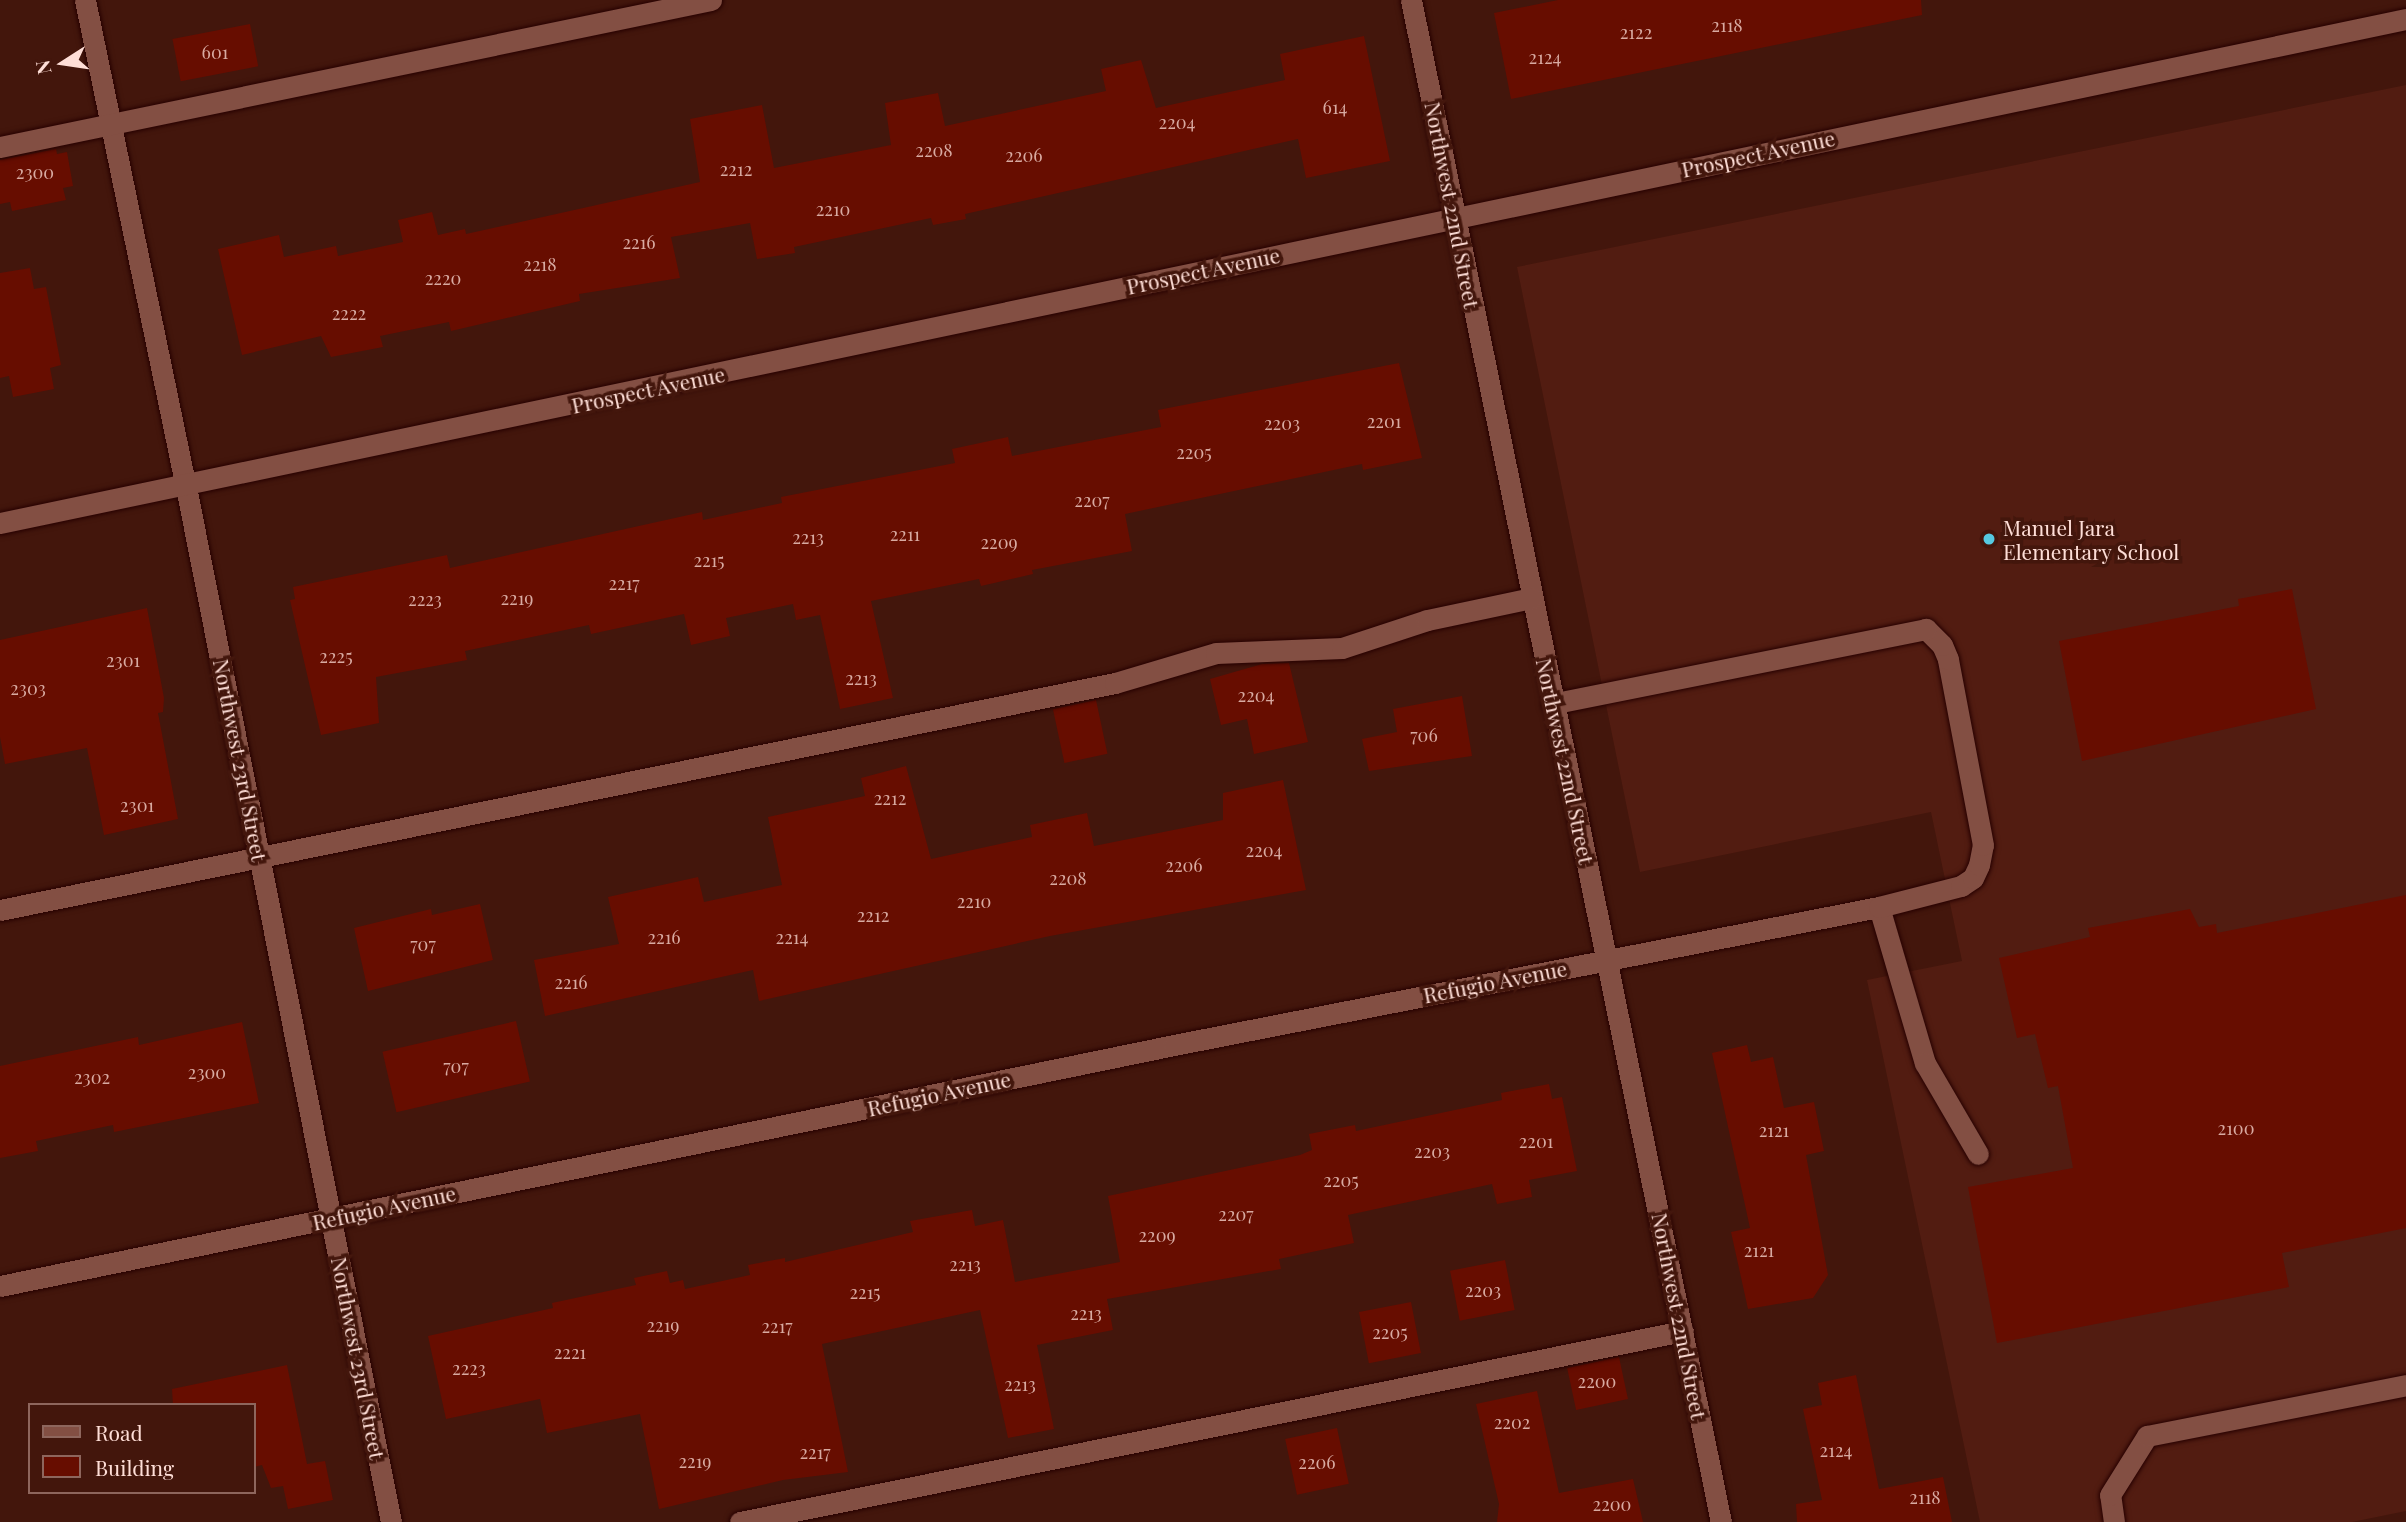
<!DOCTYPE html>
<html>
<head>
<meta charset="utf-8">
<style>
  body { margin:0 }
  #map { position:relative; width:2406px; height:1522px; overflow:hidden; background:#43160c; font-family:"Playfair Display",serif }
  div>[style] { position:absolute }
  .built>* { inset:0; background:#521c11 }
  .building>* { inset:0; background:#670d00; transform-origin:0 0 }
  .roads { filter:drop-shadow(0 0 2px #270000) drop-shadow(0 0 2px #270000) }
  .minor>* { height:21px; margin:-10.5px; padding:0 10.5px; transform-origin:10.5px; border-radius:10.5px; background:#834f43 }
  .dots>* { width:19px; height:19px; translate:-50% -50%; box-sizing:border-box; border:4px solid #43160c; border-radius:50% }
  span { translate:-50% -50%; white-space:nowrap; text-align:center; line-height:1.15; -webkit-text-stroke:7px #43160c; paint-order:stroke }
  .number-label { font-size:18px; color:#d8aaa1 }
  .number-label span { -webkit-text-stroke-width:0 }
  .street-label { font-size:21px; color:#feded7 }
  .poi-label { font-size:21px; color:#feded7 }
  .left { translate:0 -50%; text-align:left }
  .legend { position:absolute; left:28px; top:1403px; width:228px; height:91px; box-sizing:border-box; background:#43160c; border:2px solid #8e665d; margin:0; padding:9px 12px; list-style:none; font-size:21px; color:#feded7 }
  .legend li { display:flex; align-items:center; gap:14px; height:35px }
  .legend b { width:35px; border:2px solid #8e665d }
  .north { position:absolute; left:28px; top:28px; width:70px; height:70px; -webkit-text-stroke:5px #43160c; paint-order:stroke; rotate:258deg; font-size:19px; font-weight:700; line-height:28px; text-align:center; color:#feded7 }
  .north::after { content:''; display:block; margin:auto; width:24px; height:32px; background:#feded7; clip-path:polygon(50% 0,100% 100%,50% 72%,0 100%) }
</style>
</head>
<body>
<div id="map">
  <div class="built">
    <div style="clip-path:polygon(2406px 85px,2406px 1511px,2352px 1522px,1980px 1522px,1867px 980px,1962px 961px,1931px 812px,1640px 872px,1517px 267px)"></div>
  </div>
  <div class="building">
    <div style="clip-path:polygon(1558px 0,1921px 0,1922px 15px,1511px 99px,1494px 13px)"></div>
    <div style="left:250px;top:24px;width:43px;height:79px;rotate:79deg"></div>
    <div style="clip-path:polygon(1364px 36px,1390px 161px,1306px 178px,1298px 139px,965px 214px,966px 219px,933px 225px,931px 218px,794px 247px,795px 253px,757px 259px,750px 223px,671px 237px,680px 278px,579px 294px,580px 301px,451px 331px,449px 322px,380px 336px,383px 347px,331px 357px,321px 336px,242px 355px,218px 249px,279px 235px,284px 257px,336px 246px,338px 256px,403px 242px,398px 220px,432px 212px,438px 235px,465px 229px,466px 234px,700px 182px,690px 119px,762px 105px,774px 168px,891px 145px,885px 103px,938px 93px,945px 126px,1106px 91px,1101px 69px,1141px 60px,1156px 108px,1285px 80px,1280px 54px)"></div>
    <div style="clip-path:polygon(56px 149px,57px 154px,67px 152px,73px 186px,63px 188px,66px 200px,12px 211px,10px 202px,0 204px,0 160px)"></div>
    <div style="clip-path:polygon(30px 268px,34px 289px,46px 287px,61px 365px,50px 368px,54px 389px,13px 397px,9px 376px,0 378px,0 273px)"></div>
    <div style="clip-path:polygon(1399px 363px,1422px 458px,1363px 470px,1362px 464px,1125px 514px,1132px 551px,1032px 570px,1033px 574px,981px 586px,979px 579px,871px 601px,893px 698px,840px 709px,820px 615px,796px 620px,793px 604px,726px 618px,730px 636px,691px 645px,684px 614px,591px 634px,589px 625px,465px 651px,467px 660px,376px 677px,379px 723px,321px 735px,290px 600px,295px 599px,293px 587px,447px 555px,450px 568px,702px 512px,703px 520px,782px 503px,781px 497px,955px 463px,952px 449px,1008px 437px,1012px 456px,1161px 427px,1158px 410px)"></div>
    <div style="clip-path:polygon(2292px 589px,2316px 709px,2082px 761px,2059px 641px,2239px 606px,2238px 599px)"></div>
    <div style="clip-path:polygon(147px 608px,164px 698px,163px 712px,158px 713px,178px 819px,104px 835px,87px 748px,5px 764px,0 737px,0 640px)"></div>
    <div style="clip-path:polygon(1289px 663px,1308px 742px,1254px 754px,1247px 719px,1221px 725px,1210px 679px,1262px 664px)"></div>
    <div style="clip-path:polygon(1462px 696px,1472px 756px,1369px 771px,1362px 739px,1397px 732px,1393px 709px)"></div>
    <div style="left:1096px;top:700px;width:55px;height:44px;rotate:78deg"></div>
    <div style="clip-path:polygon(906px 766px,931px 859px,1032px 837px,1030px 825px,1087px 813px,1094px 846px,1223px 820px,1223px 793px,1283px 780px,1306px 890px,1050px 936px,759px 1001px,753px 970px,545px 1016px,534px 960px,619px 944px,608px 897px,698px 877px,704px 902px,782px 885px,768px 817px,865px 796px,861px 778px)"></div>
    <div style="clip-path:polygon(2406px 895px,2406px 1228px,2282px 1253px,2289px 1287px,1997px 1343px,1968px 1187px,2073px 1168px,2058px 1086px,2048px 1088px,2035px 1034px,2017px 1038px,1999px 958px,2090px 937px,2088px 928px,2190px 909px,2199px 927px,2216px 924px,2217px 933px)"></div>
    <div style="clip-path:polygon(480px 904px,493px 960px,368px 991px,354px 928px,431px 909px,432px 915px)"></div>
    <div style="left:516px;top:1021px;width:62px;height:137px;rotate:77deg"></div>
    <div style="clip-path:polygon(242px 1022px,259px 1103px,114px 1132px,113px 1125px,36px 1141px,38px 1151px,0 1158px,0 1066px,138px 1037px,139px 1045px)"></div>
    <div style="clip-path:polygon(1747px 1045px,1751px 1062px,1773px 1057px,1784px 1108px,1814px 1102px,1824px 1151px,1806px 1155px,1828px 1275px,1813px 1298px,1748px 1309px,1731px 1232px,1750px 1228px,1712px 1053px)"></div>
    <div style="clip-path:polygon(1549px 1084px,1552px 1099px,1562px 1097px,1577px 1171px,1529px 1180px,1532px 1197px,1497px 1204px,1492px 1184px,1348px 1215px,1354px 1243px,1279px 1259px,1281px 1269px,1107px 1299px,1113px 1330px,1037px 1345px,1054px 1429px,1008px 1438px,980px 1310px,822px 1344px,848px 1472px,783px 1480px,659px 1509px,640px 1414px,547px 1433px,540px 1399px,446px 1419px,428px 1336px,553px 1308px,552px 1303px,636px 1285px,634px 1278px,667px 1271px,670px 1283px,683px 1280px,685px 1289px,750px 1275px,748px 1265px,785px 1258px,785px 1262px,913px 1232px,910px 1221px,972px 1210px,975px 1226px,1003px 1220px,1015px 1282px,1120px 1262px,1108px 1196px,1300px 1155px,1312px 1150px,1309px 1134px,1355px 1125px,1356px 1131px,1502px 1100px,1501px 1093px)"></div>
    <div style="left:1505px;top:1260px;width:51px;height:56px;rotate:79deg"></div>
    <div style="left:1411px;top:1302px;width:52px;height:53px;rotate:79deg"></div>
    <div style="left:1619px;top:1357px;width:43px;height:53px;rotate:78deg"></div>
    <div style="clip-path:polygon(287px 1365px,307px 1464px,325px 1461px,333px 1500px,288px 1509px,283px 1486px,271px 1488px,262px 1465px,254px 1467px,254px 1405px,173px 1405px,172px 1389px)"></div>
    <div style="clip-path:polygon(1856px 1375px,1879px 1489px,1943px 1477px,1952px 1522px,1797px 1522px,1796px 1504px,1822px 1500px,1803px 1409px,1822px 1405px,1818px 1383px)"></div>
    <div style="clip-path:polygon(1537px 1391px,1559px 1493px,1633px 1479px,1643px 1522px,1497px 1522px,1499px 1504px,1476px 1404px)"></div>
    <div style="left:1337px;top:1428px;width:57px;height:53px;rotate:78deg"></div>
  </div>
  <div class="roads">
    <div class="minor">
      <div style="left:85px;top:0;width:497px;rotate:78.3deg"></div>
      <div style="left:186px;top:487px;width:1055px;rotate:78.8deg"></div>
      <div style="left:1411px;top:0;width:1553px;rotate:78.49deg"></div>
      <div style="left:0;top:147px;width:726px;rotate:-11.68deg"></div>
      <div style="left:0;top:523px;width:2458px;rotate:-11.83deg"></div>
      <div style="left:1879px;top:907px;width:163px;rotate:73.6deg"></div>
      <div style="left:1925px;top:1063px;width:105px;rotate:59.8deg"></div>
      <div style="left:0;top:910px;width:1138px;rotate:-11.51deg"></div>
      <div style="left:1115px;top:683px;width:105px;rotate:-16.5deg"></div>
      <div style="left:1216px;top:653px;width:126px;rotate:-2.3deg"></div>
      <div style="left:1342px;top:648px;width:89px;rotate:-18.2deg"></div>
      <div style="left:1427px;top:620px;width:106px;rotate:-11.9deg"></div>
      <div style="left:0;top:1286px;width:1198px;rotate:-11.6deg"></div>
      <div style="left:1174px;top:1045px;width:718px;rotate:-11.08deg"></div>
      <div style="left:1879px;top:907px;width:85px;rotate:-14.4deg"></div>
      <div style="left:1961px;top:886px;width:14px;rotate:-34deg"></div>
      <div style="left:1973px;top:878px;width:14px;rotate:-65deg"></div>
      <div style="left:1979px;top:865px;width:20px;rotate:-79deg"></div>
      <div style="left:1983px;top:845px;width:189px;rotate:-100.7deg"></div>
      <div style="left:1948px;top:659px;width:15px;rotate:-113deg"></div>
      <div style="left:1942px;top:645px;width:23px;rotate:-135deg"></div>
      <div style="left:1926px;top:629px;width:381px;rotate:168.7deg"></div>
      <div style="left:740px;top:1522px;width:962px;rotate:-11.45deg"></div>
      <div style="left:2114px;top:1522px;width:27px;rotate:-98deg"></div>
      <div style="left:2110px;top:1495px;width:70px;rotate:-57.9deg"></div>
      <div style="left:2147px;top:1436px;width:264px;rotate:-11.1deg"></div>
    </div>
  </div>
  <div class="dots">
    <div style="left:1989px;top:539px;background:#56c9e1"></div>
  </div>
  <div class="number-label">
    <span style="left:1727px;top:25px">2118</span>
    <span style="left:1636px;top:32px">2122</span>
    <span style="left:215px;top:52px">601</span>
    <span style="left:1545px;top:57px">2124</span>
    <span style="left:1335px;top:107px">614</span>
    <span style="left:1177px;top:122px">2204</span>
    <span style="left:934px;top:150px">2208</span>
    <span style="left:1024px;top:155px">2206</span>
    <span style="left:736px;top:169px">2212</span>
    <span style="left:35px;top:172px">2300</span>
    <span style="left:833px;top:209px">2210</span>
    <span style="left:639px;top:242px">2216</span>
    <span style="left:540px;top:264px">2218</span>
    <span style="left:443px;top:278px">2220</span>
    <span style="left:349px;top:313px">2222</span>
    <span style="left:1384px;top:421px">2201</span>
    <span style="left:1282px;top:423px">2203</span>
    <span style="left:1194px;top:452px">2205</span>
    <span style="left:1092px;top:500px">2207</span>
    <span style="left:905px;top:534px">2211</span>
    <span style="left:808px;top:537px">2213</span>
    <span style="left:999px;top:542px">2209</span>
    <span style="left:709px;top:560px">2215</span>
    <span style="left:624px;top:583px">2217</span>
    <span style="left:517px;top:598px">2219</span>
    <span style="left:425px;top:599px">2223</span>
    <span style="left:336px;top:656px">2225</span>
    <span style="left:123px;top:660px">2301</span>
    <span style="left:861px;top:678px">2213</span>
    <span style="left:28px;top:688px">2303</span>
    <span style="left:1256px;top:695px">2204</span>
    <span style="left:1424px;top:735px">706</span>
    <span style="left:890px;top:798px">2212</span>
    <span style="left:137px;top:805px">2301</span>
    <span style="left:1264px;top:850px">2204</span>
    <span style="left:1184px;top:865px">2206</span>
    <span style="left:1068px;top:878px">2208</span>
    <span style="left:974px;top:901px">2210</span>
    <span style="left:873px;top:915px">2212</span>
    <span style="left:664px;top:937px">2216</span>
    <span style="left:792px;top:937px">2214</span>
    <span style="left:423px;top:944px">707</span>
    <span style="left:571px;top:982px">2216</span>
    <span style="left:456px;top:1066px">707</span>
    <span style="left:207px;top:1072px">2300</span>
    <span style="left:92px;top:1077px">2302</span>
    <span style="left:2236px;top:1128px">2100</span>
    <span style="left:1774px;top:1130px">2121</span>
    <span style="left:1536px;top:1141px">2201</span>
    <span style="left:1432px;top:1151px">2203</span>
    <span style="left:1341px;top:1180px">2205</span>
    <span style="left:1236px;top:1214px">2207</span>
    <span style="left:1157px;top:1235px">2209</span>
    <span style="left:1759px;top:1250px">2121</span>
    <span style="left:965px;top:1264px">2213</span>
    <span style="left:1483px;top:1290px">2203</span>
    <span style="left:865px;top:1292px">2215</span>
    <span style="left:1086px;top:1313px">2213</span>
    <span style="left:663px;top:1325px">2219</span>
    <span style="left:777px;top:1326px">2217</span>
    <span style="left:1390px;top:1332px">2205</span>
    <span style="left:570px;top:1352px">2221</span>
    <span style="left:469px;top:1368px">2223</span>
    <span style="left:1597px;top:1381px">2200</span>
    <span style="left:1020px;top:1384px">2213</span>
    <span style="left:1512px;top:1422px">2202</span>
    <span style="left:1836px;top:1450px">2124</span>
    <span style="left:815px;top:1452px">2217</span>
    <span style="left:695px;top:1461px">2219</span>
    <span style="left:1317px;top:1462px">2206</span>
    <span style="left:1925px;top:1497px">2118</span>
    <span style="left:1612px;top:1504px">2200</span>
  </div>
  <div class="street-label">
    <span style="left:1758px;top:153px;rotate:-12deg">Prospect Avenue</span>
    <span style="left:1453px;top:205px;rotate:79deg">Northwest 22nd Street</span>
    <span style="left:1203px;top:270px;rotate:-12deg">Prospect Avenue</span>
    <span style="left:648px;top:389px;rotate:-12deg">Prospect Avenue</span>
    <span style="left:241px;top:760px;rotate:79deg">Northwest 23rd Street</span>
    <span style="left:1566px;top:761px;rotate:78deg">Northwest 22nd Street</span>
    <span style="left:1495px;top:981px;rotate:-11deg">Refugio Avenue</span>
    <span style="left:939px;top:1093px;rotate:-12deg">Refugio Avenue</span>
    <span style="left:384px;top:1207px;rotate:-12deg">Refugio Avenue</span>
    <span style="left:1680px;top:1316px;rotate:79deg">Northwest 22nd Street</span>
    <span style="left:359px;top:1358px;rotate:79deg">Northwest 23rd Street</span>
  </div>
  <div class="poi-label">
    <span class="left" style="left:2003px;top:539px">Manuel Jara<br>Elementary School</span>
  </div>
  <ul class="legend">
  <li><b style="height:9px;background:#834f43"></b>Road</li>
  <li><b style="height:19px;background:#670d00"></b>Building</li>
  </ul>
  <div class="north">N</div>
</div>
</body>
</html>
